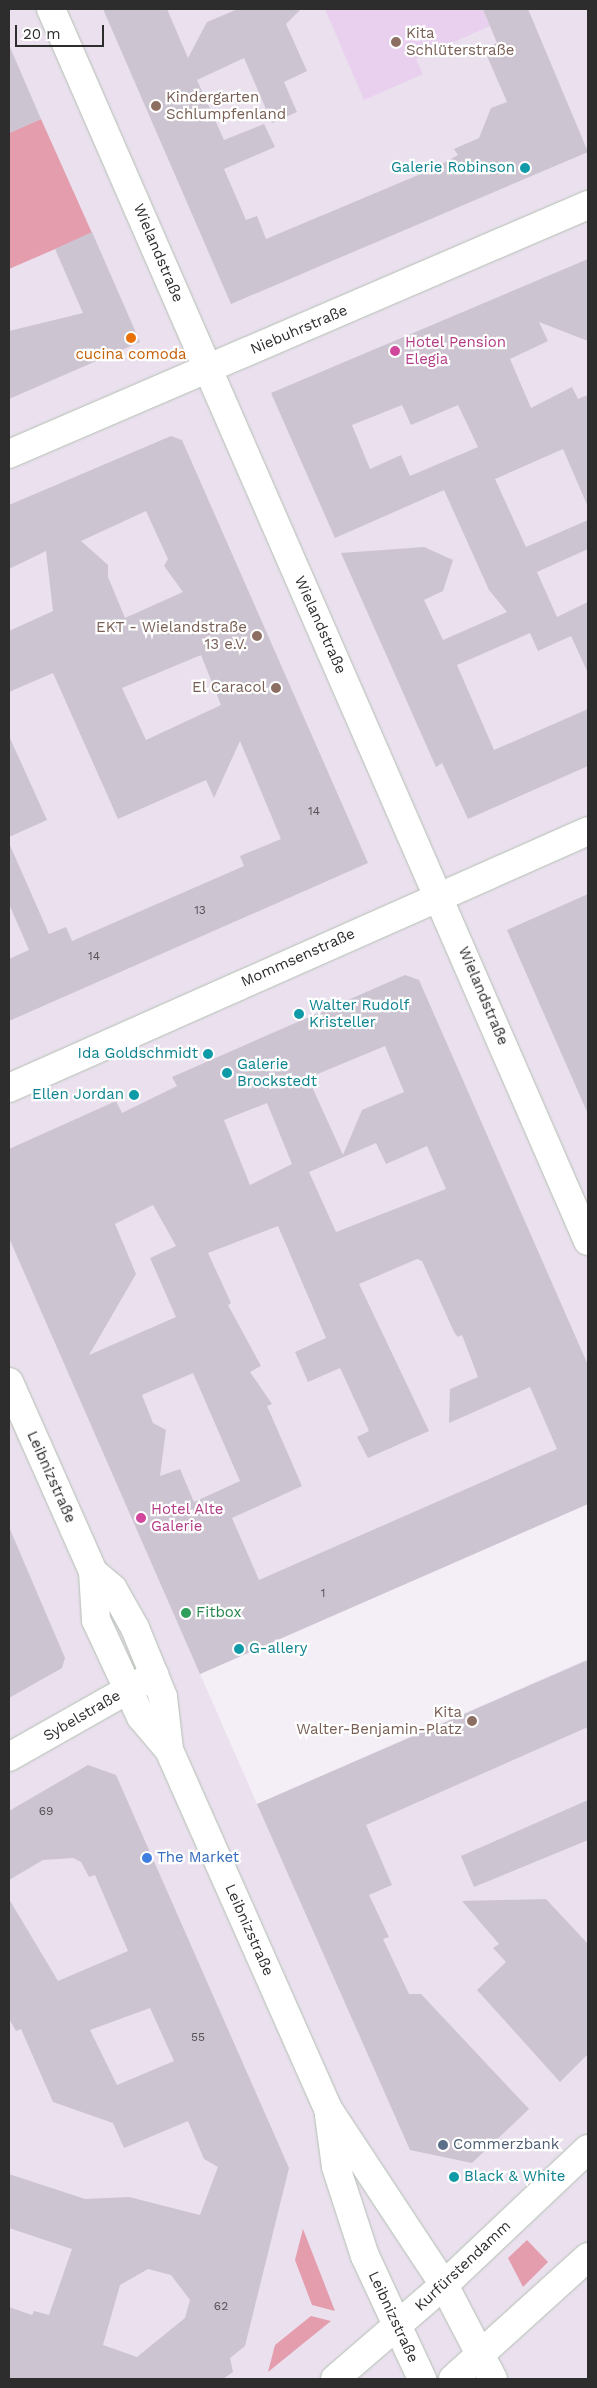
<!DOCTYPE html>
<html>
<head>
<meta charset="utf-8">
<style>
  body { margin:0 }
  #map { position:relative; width:597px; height:2388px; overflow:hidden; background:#eae0ee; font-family:"Work Sans",sans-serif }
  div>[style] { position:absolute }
  .education>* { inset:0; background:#e9d0ef }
  .green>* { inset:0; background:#e49dad }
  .plaza>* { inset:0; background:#f4eef6 }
  .building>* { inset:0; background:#cdc4d1 }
  .roads { filter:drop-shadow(0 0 1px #b4c0b3) drop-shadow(0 0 1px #b4c0b3) }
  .street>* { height:28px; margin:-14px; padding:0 14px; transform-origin:14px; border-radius:14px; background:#fff }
  .secondary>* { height:28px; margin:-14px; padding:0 14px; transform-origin:14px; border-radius:14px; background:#fff }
  .dots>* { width:14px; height:14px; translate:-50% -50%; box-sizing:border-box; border:2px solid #fff; border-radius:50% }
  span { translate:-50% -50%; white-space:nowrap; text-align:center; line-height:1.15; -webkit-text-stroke:4.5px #fff; paint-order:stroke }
  .number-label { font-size:12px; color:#555356 }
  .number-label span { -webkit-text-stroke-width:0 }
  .education-label { font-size:15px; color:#785e54 }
  .left { translate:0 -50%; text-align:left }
  .right { translate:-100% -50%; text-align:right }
  .culture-label { font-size:15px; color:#0d838f }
  .street-label { font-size:15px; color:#2d2d2d }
  .hotel-label { font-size:15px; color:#b23c85 }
  .food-label { font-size:15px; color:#c56008 }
  .leisure-label { font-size:15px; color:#27864d }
  .shop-label { font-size:15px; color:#366cbe }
  .service-label { font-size:15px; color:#4e5e75 }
  .frame { position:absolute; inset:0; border:10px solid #2d2d2d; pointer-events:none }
  .scale { position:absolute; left:15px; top:25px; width:89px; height:22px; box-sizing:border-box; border:2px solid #2d2d2d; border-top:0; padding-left:6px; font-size:15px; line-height:18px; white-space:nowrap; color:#2d2d2d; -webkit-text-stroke:4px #fff; paint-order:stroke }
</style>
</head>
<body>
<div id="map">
  <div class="education">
    <div style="clip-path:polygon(325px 9px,528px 9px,416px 59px,423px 74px,364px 100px)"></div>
  </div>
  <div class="green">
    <div style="clip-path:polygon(41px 119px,92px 233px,9px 269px,9px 133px)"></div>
    <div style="clip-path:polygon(303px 2229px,335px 2311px,312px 2305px,295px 2260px)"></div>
    <div style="clip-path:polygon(527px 2240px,548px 2262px,523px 2287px,508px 2258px)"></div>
    <div style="clip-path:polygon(311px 2316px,331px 2321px,268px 2372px,275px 2345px)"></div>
  </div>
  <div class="plaza">
    <div style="clip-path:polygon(588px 1504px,588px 1659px,257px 1804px,200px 1674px)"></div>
  </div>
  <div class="building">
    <div style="clip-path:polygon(103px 9px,167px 9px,188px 58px,207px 22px,238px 9px,301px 9px,286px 24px,307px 71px,284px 82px,297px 112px,272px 123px,244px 58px,197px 80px,224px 140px,264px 124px,275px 147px,224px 169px,246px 220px,257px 216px,266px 239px,435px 168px,458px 155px,454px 149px,479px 138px,491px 108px,507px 102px,484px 49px,497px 43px,483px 9px,528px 9px,588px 152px,231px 304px)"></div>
    <div style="clip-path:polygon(9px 45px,41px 119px,9px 133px)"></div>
    <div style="clip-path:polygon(92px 232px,140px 342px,9px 399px,9px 331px,83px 313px,55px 249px)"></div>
    <div style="clip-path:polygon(evenodd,588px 259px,588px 341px,539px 322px,548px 341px,510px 359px,531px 408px,572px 387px,578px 399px,588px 395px,588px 507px,563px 449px,495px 479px,526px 547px,588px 520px,588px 549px,537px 572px,557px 617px,588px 602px,588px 673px,571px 636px,538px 651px,530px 633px,457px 665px,494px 750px,588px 709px,588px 766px,468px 819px,442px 763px,436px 767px,341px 553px,424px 547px,453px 560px,443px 591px,424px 600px,443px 640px,507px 612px,489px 590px,444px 490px,335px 538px,271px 393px,588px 259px,402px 405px,411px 425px,458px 405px,478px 447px,410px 476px,401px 455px,370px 469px,352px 425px,402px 405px)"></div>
    <div style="clip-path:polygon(evenodd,171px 436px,182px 440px,368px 863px,9px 1021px,9px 959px,29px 950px,9px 904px,9px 843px,49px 934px,66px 927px,72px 941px,244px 866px,240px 856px,281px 839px,240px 741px,214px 798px,206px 780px,118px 819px,53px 673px,9px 692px,9px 631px,53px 611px,46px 551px,9px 569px,9px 505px,171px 436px,146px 511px,168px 559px,164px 566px,183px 592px,125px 618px,108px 577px,108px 565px,81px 541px,146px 511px,171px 436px,201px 655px,221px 705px,146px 740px,122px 688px,201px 655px)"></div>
    <div style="clip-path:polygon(9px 736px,47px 820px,9px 837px)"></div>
    <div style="clip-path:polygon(588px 894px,588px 1114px,507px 930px)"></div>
    <div style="clip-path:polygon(evenodd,405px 975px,419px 980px,588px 1365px,588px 1504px,200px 1674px,9px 1238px,9px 1149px,116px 1101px,122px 1113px,177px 1086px,172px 1077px,405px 975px,385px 1046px,404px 1092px,362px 1110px,343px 1155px,308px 1078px,385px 1046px,405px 975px,267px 1103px,292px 1164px,250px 1185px,224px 1120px,267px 1103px,405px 975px,376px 1143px,386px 1164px,427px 1146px,446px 1189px,336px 1232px,309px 1172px,376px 1143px,405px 975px,153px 1205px,176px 1246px,150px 1258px,176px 1317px,89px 1355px,136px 1274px,115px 1224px,153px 1205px,405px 975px,278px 1226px,326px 1338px,295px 1352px,308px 1382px,340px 1368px,369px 1431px,357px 1437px,368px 1458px,429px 1431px,359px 1284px,417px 1259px,422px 1261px,454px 1332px,458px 1337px,462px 1335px,478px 1377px,450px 1389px,449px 1423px,530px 1387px,557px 1449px,259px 1580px,232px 1518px,302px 1486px,267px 1406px,272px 1404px,250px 1372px,261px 1366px,228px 1305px,231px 1303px,208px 1253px,278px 1226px,405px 975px,193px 1373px,240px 1481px,194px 1502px,180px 1469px,160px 1476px,166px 1430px,153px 1423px,142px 1395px,193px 1373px)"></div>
    <div style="clip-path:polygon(9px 1527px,65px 1658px,62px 1668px,9px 1698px)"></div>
    <div style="clip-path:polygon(588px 1660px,588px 1727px,366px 1825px,392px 1885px,369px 1895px,389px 1937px,383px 1939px,409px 1994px,421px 1994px,529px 2109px,472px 2163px,410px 2150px,257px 1804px)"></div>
    <div style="clip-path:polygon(evenodd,88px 1765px,116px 1775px,289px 2168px,245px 2346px,230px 2358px,233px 2372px,223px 2379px,9px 2379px,9px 2307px,32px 2315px,34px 2311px,49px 2315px,72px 2249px,9px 2228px,9px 2174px,85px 2199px,129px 2197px,200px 2215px,218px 2167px,204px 2159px,188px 2121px,124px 2148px,113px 2123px,53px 2102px,21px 2029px,16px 2031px,9px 2019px,9px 1899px,58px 1981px,128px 1951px,95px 1875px,89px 1877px,81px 1862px,73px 1858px,43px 1860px,9px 1880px,9px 1811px,88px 1765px,150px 2008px,174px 2061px,117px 2085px,90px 2030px,150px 2008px,88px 1765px,148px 2269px,171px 2275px,190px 2300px,185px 2318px,137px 2357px,103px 2345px,120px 2285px,148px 2269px)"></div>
    <div style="clip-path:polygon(588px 1800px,588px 1840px,474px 1887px,461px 1856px)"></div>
    <div style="clip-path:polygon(546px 1899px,588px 1944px,588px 2054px,560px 2082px,477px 1990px,506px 1962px,493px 1948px,499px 1944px,462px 1901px)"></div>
  </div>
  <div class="roads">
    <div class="street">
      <div style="left:51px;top:9px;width:1344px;rotate:66.45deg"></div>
      <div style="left:9px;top:454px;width:630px;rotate:-23.27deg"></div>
      <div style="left:9px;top:1088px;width:633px;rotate:-23.93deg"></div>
      <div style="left:9px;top:1757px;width:167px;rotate:-29.5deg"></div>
    </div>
    <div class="secondary">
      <div style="left:9px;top:1382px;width:208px;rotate:66.1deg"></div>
      <div style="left:93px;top:1572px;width:26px;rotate:40deg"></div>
      <div style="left:113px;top:1589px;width:45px;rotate:60.6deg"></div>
      <div style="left:135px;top:1628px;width:74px;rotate:67.9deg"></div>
      <div style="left:163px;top:1697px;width:53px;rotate:83.5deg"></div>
      <div style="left:169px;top:1750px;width:393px;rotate:66.1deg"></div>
      <div style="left:328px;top:2109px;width:211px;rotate:56.6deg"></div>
      <div style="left:444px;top:2285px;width:106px;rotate:62.5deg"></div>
      <div style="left:93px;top:1572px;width:48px;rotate:86.4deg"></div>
      <div style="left:96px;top:1620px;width:107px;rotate:65.1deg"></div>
      <div style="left:141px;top:1717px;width:43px;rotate:49.7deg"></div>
      <div style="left:329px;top:2115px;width:52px;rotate:82.3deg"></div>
      <div style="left:336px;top:2167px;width:94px;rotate:72deg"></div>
      <div style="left:365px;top:2256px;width:136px;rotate:65.1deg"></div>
      <div style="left:335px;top:2379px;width:144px;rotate:-40.8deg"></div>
      <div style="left:444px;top:2285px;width:198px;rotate:-43.4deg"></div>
      <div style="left:453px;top:2379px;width:182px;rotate:-42.1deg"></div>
    </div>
  </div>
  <div class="dots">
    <div style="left:396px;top:42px;background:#8d6e63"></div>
    <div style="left:156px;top:106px;background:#8d6e63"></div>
    <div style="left:525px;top:168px;background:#0f9aa8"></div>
    <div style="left:131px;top:338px;background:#e8710a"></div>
    <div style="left:395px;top:351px;background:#d1479c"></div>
    <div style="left:257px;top:636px;background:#8d6e63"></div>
    <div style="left:276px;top:688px;background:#8d6e63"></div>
    <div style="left:299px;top:1014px;background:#0f9aa8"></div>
    <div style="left:208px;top:1054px;background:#0f9aa8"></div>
    <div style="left:227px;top:1073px;background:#0f9aa8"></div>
    <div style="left:134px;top:1095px;background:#0f9aa8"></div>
    <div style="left:141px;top:1518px;background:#d1479c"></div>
    <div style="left:186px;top:1613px;background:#2e9e5b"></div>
    <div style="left:239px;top:1649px;background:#0f9aa8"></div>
    <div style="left:472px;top:1721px;background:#8d6e63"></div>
    <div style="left:147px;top:1858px;background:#3f7fe0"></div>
    <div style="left:443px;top:2145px;background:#5c6f8a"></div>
    <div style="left:454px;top:2177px;background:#0f9aa8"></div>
  </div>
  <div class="number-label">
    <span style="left:314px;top:812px">14</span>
    <span style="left:200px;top:911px">13</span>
    <span style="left:94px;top:957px">14</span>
    <span style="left:323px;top:1594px">1</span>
    <span style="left:46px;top:1812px">69</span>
    <span style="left:198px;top:2038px">55</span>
    <span style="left:221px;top:2307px">62</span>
  </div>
  <div class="education-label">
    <span class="left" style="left:406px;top:42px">Kita<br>Schlüterstraße</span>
    <span class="left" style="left:166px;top:106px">Kindergarten<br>Schlumpfenland</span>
    <span class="right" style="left:247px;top:636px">EKT - Wielandstraße<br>13 e.V.</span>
    <span class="right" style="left:266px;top:688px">El Caracol</span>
    <span class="right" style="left:462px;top:1721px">Kita<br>Walter-Benjamin-Platz</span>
  </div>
  <div class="culture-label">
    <span class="right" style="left:515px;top:168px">Galerie Robinson</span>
    <span class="left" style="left:309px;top:1014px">Walter Rudolf<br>Kristeller</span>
    <span class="right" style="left:198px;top:1054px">Ida Goldschmidt</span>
    <span class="left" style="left:237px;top:1073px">Galerie<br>Brockstedt</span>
    <span class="right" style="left:124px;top:1095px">Ellen Jordan</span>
    <span class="left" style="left:249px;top:1649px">G-allery</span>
    <span class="left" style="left:464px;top:2177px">Black &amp; White</span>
  </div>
  <div class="street-label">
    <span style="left:158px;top:253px;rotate:67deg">Wielandstraße</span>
    <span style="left:299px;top:330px;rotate:-23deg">Niebuhrstraße</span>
    <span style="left:320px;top:625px;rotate:66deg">Wielandstraße</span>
    <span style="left:298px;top:958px;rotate:-24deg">Mommsenstraße</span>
    <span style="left:483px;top:996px;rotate:67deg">Wielandstraße</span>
    <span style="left:51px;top:1477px;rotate:66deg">Leibnizstraße</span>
    <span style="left:82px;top:1716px;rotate:-30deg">Sybelstraße</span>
    <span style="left:249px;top:1930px;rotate:66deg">Leibnizstraße</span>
    <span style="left:463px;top:2266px;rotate:-43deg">Kurfürstendamm</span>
    <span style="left:393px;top:2317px;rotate:65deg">Leibnizstraße</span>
  </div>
  <div class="hotel-label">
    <span class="left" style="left:405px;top:351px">Hotel Pension<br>Elegia</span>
    <span class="left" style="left:151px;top:1518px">Hotel Alte<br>Galerie</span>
  </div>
  <div class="food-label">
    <span style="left:131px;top:355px">cucina comoda</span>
  </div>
  <div class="leisure-label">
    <span class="left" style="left:196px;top:1613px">Fitbox</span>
  </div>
  <div class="shop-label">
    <span class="left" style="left:157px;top:1858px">The Market</span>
  </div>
  <div class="service-label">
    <span class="left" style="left:453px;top:2145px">Commerzbank</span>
  </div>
  <div class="frame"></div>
  <div class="scale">20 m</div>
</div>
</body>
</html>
